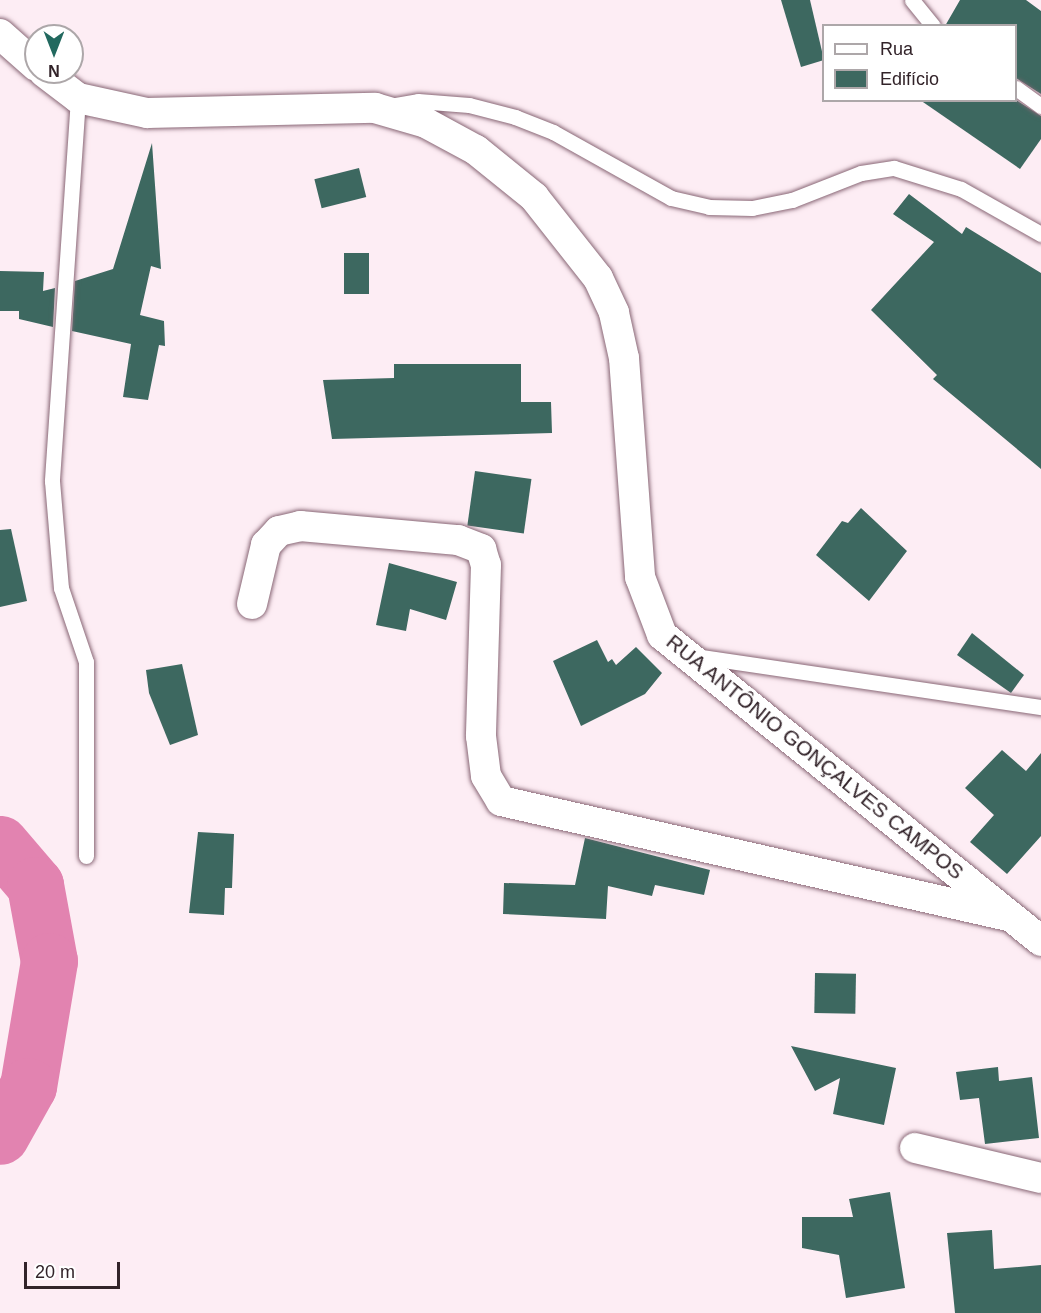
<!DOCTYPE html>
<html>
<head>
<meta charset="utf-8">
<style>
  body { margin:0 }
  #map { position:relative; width:1041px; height:1313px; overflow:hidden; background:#fdedf4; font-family:Helvetica,sans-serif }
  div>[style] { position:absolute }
  .river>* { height:57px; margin:-28.5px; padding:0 28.5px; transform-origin:28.5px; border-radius:28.5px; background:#e283b0 }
  .building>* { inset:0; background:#3d6860; transform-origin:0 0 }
  .roads { filter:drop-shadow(0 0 2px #896776) drop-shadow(0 0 2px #896776) }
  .service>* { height:15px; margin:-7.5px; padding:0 7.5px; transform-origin:7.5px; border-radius:7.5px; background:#fff }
  .minor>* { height:30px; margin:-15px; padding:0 15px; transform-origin:15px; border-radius:15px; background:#fff }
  span { translate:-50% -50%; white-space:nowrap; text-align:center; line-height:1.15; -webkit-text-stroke:6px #fff; paint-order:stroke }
  .street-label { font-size:21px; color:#322329 }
  .legend { position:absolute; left:822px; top:24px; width:195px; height:78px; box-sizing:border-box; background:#fff; border:2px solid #ada7a9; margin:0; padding:8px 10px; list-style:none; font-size:18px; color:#322329 }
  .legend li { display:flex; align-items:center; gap:12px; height:30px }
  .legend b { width:30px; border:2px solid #ada7a9 }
  .north { position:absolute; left:24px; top:24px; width:60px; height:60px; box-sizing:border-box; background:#fff; border:2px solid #ada7a9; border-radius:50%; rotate:180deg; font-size:16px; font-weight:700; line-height:24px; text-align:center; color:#322329 }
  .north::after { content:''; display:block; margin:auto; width:21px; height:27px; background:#22695f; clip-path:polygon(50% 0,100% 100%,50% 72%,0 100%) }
  .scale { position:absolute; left:24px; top:1262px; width:96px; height:27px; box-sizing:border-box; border:3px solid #322329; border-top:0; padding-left:8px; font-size:18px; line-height:21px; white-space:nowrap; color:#322329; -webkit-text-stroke:4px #fff; paint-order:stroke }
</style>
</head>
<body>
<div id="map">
  <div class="river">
    <div style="left:0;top:844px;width:54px;rotate:49.5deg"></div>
    <div style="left:35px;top:885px;width:77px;rotate:79.6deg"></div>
    <div style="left:49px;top:961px;width:127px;rotate:99.5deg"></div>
    <div style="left:28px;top:1086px;width:57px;rotate:119.2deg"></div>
  </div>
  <div class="building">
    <div style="clip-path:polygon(781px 0,810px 0,824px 60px,801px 67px)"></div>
    <div style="clip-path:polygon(960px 0,1026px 0,1041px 11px,1041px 94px,1016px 78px,1016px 26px,945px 26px)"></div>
    <div style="clip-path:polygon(920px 100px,1016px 100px,1041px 116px,1041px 139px,1020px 169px)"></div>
    <div style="clip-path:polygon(152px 143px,161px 269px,151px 266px,140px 315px,164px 321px,165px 346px,159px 345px,148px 400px,123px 397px,131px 344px,72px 331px,75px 281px,113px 269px)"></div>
    <div style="left:359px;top:168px;width:30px;height:46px;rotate:76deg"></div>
    <div style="clip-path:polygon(909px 194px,962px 234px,966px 227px,1041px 273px,1041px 469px,933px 379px,937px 375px,871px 310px,934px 242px,893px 214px)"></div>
    <div style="left:369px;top:253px;width:41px;height:25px;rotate:90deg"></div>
    <div style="clip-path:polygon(0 271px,44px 272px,43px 291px,55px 288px,53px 327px,19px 319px,19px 311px,0 311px)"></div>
    <div style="clip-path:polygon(394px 364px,521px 364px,521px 402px,551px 402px,552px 433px,332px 439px,323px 380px,394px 378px)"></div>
    <div style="left:475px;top:471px;width:57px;height:55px;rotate:8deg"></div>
    <div style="clip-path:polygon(861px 508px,907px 551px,869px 601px,816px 555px,842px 521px,848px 523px)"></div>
    <div style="clip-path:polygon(11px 529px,27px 601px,0 607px,0 530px)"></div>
    <div style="clip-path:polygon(389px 563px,457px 582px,446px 620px,410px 609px,406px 631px,376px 625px)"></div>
    <div style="clip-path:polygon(972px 633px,1024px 675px,1011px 693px,957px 655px)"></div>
    <div style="clip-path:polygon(597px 640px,608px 662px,612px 659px,616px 665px,636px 647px,662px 673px,645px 694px,581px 726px,553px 661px)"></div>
    <div style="clip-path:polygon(182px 664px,198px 735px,170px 745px,149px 693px,146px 670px)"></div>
    <div style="clip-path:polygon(1002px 750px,1026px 771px,1041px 753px,1041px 836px,1007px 874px,970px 842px,994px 815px,965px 788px)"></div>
    <div style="clip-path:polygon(198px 832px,234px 834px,232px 888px,225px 888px,224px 915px,189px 913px)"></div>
    <div style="clip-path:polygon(585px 838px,710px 870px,704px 895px,655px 885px,652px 896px,608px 886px,606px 919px,503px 914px,504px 883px,575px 885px)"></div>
    <div style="left:815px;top:973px;width:41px;height:40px;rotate:1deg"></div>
    <div style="clip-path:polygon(791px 1046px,896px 1068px,884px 1125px,833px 1114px,840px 1078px,815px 1091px)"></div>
    <div style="clip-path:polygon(998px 1067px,999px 1081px,1032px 1077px,1039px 1138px,985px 1144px,979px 1098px,960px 1100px,956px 1072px)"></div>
    <div style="clip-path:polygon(890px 1192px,905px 1288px,846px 1298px,839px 1255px,802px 1248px,802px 1217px,853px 1217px,849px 1199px)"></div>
    <div style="clip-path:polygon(992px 1230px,994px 1269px,1041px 1265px,1041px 1313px,955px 1313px,947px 1233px)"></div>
  </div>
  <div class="roads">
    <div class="service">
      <div style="left:912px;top:0;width:33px;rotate:51deg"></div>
      <div style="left:1016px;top:88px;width:31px;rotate:36deg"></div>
      <div style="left:78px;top:98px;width:384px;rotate:93.9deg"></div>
      <div style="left:52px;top:481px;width:107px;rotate:85.2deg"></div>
      <div style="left:61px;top:588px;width:78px;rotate:71.3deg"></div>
      <div style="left:86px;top:662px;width:194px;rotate:90deg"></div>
      <div style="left:390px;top:106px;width:28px;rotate:-10deg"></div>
      <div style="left:418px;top:101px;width:51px;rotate:4.5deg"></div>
      <div style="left:469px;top:105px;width:48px;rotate:14.6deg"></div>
      <div style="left:515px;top:117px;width:41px;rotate:21.5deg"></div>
      <div style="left:553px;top:132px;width:135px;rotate:29.2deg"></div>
      <div style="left:671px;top:198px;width:39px;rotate:13deg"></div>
      <div style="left:709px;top:207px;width:43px;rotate:1.3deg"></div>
      <div style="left:752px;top:208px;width:41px;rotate:-11.3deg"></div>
      <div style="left:792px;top:200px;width:74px;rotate:-21.4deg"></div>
      <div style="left:861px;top:173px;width:33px;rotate:-9deg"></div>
      <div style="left:894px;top:168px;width:70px;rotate:17.4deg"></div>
      <div style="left:961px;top:189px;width:92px;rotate:29.4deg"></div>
      <div style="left:695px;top:656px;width:350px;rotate:8.4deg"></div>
    </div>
    <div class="minor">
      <div style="left:0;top:34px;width:48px;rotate:41.6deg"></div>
      <div style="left:44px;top:72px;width:43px;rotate:37.4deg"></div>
      <div style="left:78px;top:98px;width:71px;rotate:12.3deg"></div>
      <div style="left:147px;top:113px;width:228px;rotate:-1.3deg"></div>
      <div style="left:375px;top:108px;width:53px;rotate:16.4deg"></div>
      <div style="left:426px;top:123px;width:57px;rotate:28.4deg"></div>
      <div style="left:476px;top:150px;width:75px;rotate:39deg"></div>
      <div style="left:534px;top:197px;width:103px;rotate:51.7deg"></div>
      <div style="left:598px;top:278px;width:38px;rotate:65deg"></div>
      <div style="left:614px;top:313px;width:46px;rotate:77.5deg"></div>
      <div style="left:624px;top:358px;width:220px;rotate:85.8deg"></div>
      <div style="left:640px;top:577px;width:62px;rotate:69.2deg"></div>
      <div style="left:662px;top:635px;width:487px;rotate:38.9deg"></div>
      <div style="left:252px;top:604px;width:61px;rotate:-76.7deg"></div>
      <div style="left:266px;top:545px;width:19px;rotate:-47deg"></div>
      <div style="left:279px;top:531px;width:22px;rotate:-13deg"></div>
      <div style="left:300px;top:526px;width:159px;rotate:5.1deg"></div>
      <div style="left:458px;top:540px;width:25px;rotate:21deg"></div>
      <div style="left:481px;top:549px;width:17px;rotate:73deg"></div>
      <div style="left:486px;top:565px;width:171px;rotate:91.7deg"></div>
      <div style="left:481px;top:736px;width:40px;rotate:82.9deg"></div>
      <div style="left:486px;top:776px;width:29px;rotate:59deg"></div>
      <div style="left:501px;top:801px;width:520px;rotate:12.78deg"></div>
      <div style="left:915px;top:1148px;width:130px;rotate:13.4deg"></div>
    </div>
  </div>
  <div class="street-label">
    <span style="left:815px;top:757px;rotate:39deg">RUA ANTÔNIO GONÇALVES CAMPOS</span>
  </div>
  <ul class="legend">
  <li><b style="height:8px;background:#fff"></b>Rua</li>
  <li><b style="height:16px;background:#3d6860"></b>Edifício</li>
  </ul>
  <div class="north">N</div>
  <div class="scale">20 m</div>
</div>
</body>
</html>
